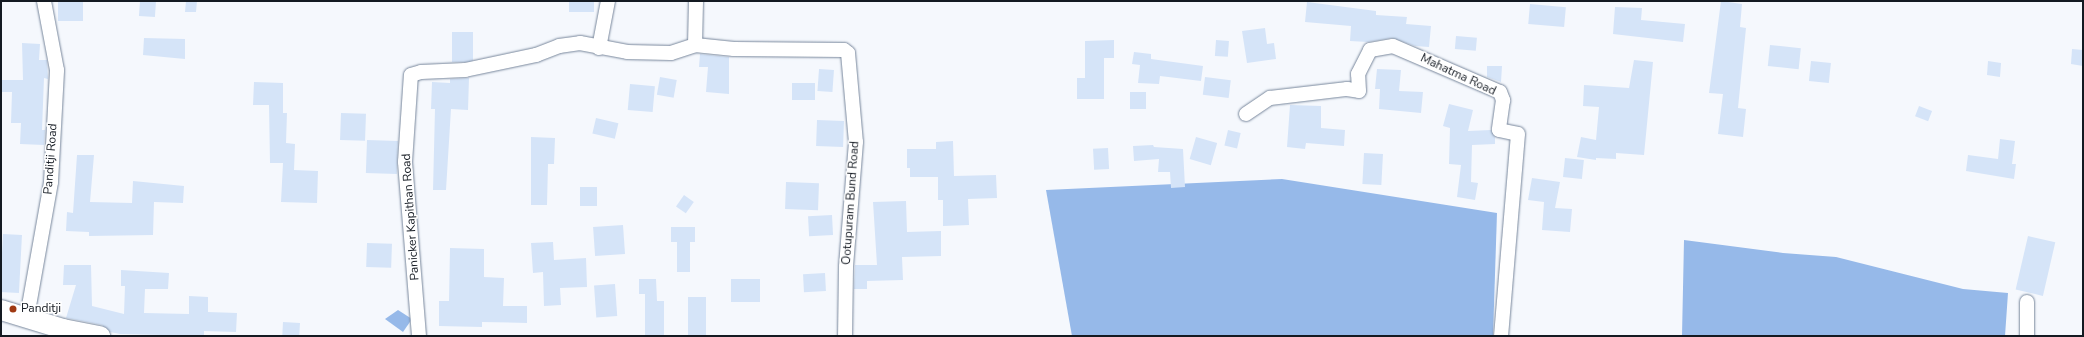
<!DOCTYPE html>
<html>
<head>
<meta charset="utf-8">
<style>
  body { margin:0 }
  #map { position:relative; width:2084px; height:337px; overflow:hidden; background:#f5f8fd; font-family:"Nunito Sans",sans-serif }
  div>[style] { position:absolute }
  .water>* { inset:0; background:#96b9e9 }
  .building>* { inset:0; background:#d5e4f8; transform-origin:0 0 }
  .roads { filter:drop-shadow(0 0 1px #78879c) drop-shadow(0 0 1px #78879c) }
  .street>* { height:14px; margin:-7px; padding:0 7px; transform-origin:7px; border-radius:7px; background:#fff }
  .secondary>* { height:20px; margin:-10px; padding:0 10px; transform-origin:10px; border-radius:10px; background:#fff }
  .dots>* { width:11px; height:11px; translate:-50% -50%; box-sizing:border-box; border:2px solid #fff; border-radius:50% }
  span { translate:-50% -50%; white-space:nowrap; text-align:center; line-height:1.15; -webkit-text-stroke:3px #fff; paint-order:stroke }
  .street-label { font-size:12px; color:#141a22 }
  .poi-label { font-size:12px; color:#141a22 }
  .left { translate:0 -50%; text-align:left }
  .frame { position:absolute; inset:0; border:2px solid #141a22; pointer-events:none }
</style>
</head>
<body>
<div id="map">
  <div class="water">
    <div style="clip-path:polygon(1282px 179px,1497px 213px,1493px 336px,1072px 336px,1046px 190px)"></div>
    <div style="clip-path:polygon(1684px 240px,1783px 253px,1836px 257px,1963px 289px,2008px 293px,2005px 336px,1682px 336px)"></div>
    <div style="clip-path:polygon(398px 310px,412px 319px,403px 332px,385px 319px)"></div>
  </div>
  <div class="building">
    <div style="left:58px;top:1px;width:25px;height:20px"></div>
    <div style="left:140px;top:1px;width:16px;height:15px;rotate:4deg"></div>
    <div style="clip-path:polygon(186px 1px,197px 1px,196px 12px,185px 12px)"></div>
    <div style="left:569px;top:1px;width:25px;height:11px"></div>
    <div style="clip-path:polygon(1721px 1px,1742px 4px,1740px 27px,1746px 28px,1738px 108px,1746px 109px,1743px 137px,1718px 134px,1723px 94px,1709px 93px)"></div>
    <div style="clip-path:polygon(1307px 2px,1376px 11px,1376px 15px,1407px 17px,1406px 24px,1431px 26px,1429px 47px,1415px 46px,1392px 38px,1368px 42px,1350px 41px,1351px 26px,1305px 22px)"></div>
    <div style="left:1530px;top:4px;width:36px;height:20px;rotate:5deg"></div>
    <div style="clip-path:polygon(1615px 7px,1642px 8px,1641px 20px,1685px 24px,1683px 42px,1613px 34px)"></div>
    <div style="clip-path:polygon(1265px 28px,1267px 44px,1274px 43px,1276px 59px,1247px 63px,1242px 31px)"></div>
    <div style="left:452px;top:32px;width:21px;height:30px"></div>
    <div style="left:1456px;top:36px;width:21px;height:13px;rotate:5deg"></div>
    <div style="clip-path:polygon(144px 38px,185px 39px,185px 59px,143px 55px)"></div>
    <div style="clip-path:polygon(1114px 40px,1114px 58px,1104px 58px,1104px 99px,1077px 99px,1077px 78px,1085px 78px,1085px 41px)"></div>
    <div style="left:1216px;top:40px;width:13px;height:16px;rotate:4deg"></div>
    <div style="clip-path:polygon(22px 43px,40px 44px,39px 60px,47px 60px,48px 79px,44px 78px,42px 130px,45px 130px,44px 145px,20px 144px,21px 123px,11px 123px,12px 92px,1px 92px,1px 80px,23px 80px)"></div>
    <div style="left:1770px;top:45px;width:31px;height:21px;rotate:6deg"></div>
    <div style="clip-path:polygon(2072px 49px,2083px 50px,2083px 66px,2071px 64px)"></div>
    <div style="clip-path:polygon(1134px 52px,1151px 54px,1151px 59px,1203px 66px,1201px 81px,1160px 76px,1159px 84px,1138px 83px,1140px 65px,1132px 64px)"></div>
    <div style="clip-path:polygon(700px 54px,729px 57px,729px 94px,706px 92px,708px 67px,699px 67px)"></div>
    <div style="clip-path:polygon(1634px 60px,1653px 62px,1644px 155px,1616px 153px,1616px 159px,1596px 158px,1596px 160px,1577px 157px,1581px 137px,1596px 140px,1599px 107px,1583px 106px,1584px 85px,1629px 88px)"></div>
    <div style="left:1811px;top:61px;width:20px;height:20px;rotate:6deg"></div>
    <div style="clip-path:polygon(1988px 61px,2001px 63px,2000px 77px,1987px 75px)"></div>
    <div style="clip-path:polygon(1487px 66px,1502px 66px,1501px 82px,1487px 77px)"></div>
    <div style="left:819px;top:69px;width:15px;height:22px;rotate:4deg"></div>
    <div style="clip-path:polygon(1377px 69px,1401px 70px,1399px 91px,1423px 92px,1421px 113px,1379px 109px,1380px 89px,1375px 89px)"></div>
    <div style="left:660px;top:77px;width:17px;height:18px;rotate:10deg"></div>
    <div style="left:1205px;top:77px;width:26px;height:18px;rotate:7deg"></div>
    <div style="clip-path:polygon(469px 78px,468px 110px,451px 109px,446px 190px,433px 190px,435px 109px,431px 109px,432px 82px,450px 83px,450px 79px)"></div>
    <div style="clip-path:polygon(254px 82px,283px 83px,283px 113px,287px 113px,286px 143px,295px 144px,294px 170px,318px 171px,317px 203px,281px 202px,283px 163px,270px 163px,269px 105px,253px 105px)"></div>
    <div style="left:792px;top:83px;width:23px;height:17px"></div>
    <div style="left:630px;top:84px;width:25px;height:26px;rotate:5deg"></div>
    <div style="left:1130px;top:92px;width:16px;height:17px"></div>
    <div style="clip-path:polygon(1449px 104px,1473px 110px,1468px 131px,1491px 130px,1495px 137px,1495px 144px,1472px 145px,1471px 182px,1478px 183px,1475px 200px,1457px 197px,1461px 165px,1449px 164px,1450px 128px,1443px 126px)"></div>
    <div style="clip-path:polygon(1290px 105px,1321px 106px,1321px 128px,1345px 130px,1344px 146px,1306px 143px,1305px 149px,1287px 147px)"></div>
    <div style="left:1919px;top:106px;width:14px;height:11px;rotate:21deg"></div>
    <div style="left:341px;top:113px;width:25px;height:27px;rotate:2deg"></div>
    <div style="left:596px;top:118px;width:23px;height:16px;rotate:13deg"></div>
    <div style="left:817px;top:120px;width:27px;height:26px;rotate:2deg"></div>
    <div style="left:1228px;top:130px;width:13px;height:16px;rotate:13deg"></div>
    <div style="clip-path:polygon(531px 137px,555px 138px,554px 164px,548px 164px,547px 205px,531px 205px)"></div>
    <div style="left:1196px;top:137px;width:22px;height:23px;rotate:16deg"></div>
    <div style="clip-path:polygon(2000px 139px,2015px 141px,2012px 164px,2016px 164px,2014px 179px,1966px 171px,1968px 155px,1998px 159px)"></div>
    <div style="left:367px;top:140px;width:31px;height:33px;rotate:2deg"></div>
    <div style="clip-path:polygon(953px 141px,954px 176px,996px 175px,997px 198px,968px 199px,969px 225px,943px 226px,943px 200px,938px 200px,938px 177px,910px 177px,910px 168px,907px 168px,907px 149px,936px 149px,936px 142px)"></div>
    <div style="clip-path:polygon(1153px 145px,1154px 147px,1183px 149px,1185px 187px,1171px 188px,1170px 172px,1158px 172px,1159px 159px,1134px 161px,1133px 146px)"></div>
    <div style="left:1108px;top:148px;width:21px;height:15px;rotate:87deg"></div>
    <div style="left:1364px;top:153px;width:19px;height:31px;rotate:3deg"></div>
    <div style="clip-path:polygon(77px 155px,94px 155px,90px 202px,132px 203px,133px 181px,184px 186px,183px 203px,154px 202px,153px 235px,89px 236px,89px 232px,66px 231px,67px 212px,73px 213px)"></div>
    <div style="left:1565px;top:158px;width:19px;height:19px;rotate:6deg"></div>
    <div style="clip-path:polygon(1532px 178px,1560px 182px,1555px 208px,1572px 209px,1570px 232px,1542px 230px,1544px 202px,1528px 200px)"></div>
    <div style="left:786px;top:182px;width:33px;height:27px;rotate:2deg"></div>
    <div style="left:580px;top:187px;width:17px;height:19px"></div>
    <div style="left:684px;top:195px;width:12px;height:14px;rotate:35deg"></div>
    <div style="clip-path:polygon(906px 201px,907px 232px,941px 231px,941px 256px,902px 257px,903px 280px,867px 281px,867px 289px,854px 289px,855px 265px,877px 265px,873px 202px)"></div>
    <div style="left:832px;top:215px;width:20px;height:24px;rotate:87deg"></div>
    <div style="left:623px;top:225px;width:29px;height:30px;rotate:86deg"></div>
    <div style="clip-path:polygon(671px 227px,695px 227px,695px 242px,690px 242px,690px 272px,677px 272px,677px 242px,671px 242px)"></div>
    <div style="left:3px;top:234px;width:19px;height:58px;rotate:3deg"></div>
    <div style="left:2028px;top:236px;width:28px;height:55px;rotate:13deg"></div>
    <div style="clip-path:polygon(553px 242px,554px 260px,586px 258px,587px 287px,560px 288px,561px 305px,544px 306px,543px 272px,533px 273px,531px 243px)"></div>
    <div style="left:367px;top:243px;width:25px;height:24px;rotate:2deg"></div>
    <div style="clip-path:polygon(450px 248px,484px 249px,484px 277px,504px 278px,503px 306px,527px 306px,527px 323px,482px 322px,482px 327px,439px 326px,439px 301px,449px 301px)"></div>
    <div style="clip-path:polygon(64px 265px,91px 265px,92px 306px,124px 314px,125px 286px,121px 286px,121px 270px,169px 273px,168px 289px,145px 289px,144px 313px,189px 314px,189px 296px,208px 297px,208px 312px,237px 313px,236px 332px,204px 331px,204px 336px,120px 334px,110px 332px,102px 325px,66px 318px,76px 285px,63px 285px)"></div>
    <div style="left:825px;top:273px;width:18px;height:22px;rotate:87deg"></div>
    <div style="clip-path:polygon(639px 279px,656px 279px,657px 301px,664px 301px,664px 336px,645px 336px,645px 294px,639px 294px)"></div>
    <div style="left:731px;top:279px;width:29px;height:23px"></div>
    <div style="left:615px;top:284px;width:32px;height:21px;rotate:86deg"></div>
    <div style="left:688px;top:297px;width:18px;height:39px"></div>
    <div style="left:283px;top:322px;width:17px;height:13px;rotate:3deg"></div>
  </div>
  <div class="roads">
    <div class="street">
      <div style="left:695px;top:45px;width:44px;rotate:-88.7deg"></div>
      <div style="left:599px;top:48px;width:48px;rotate:-79.2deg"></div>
      <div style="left:1246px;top:114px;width:29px;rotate:-34deg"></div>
      <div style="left:1270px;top:98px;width:78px;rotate:-6.7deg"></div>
      <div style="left:1347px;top:89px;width:12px;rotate:9deg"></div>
      <div style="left:1359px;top:91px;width:17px;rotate:-93deg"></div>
      <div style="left:1358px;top:74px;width:27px;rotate:-63deg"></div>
      <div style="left:1370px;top:50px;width:23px;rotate:-10deg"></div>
      <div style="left:1393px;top:46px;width:116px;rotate:23.3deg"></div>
      <div style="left:1500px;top:92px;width:9px;rotate:69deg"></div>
      <div style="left:1503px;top:100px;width:30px;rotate:98deg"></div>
      <div style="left:1499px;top:130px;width:19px;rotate:12deg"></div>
      <div style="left:1518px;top:134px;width:203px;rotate:94.8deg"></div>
      <div style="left:2027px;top:302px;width:34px;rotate:90deg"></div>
      <div style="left:27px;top:317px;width:137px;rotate:-79.9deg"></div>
      <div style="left:51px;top:182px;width:112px;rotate:-86.9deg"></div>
      <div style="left:57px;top:70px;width:70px;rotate:-100.7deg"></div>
      <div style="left:419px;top:336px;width:175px;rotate:-94.6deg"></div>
      <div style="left:405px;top:162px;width:87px;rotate:-86.1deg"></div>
      <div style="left:411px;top:75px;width:10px;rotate:-17deg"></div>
      <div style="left:421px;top:72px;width:44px;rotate:-2.6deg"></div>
      <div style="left:465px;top:70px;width:73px;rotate:-11.9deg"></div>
      <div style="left:536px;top:55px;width:25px;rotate:-21deg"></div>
      <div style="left:559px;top:46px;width:21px;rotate:-8deg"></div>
      <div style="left:580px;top:43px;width:48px;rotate:10.8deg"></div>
      <div style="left:627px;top:52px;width:44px;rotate:1.3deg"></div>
      <div style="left:671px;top:53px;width:25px;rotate:-18deg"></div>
      <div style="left:695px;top:45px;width:39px;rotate:6deg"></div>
      <div style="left:734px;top:49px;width:110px;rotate:0.5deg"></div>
      <div style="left:844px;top:50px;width:5px;rotate:37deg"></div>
      <div style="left:848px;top:53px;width:89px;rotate:84.9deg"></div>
      <div style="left:856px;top:142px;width:125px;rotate:94.6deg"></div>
      <div style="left:846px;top:267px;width:69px;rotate:90.8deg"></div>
    </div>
    <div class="secondary">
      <div style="left:1px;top:310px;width:65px;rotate:17deg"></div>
      <div style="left:63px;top:329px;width:38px;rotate:11deg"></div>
    </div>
  </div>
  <div class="dots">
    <div style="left:13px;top:309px;background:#9f3912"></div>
  </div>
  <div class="street-label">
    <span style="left:1458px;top:75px;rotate:25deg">Mahatma Road</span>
    <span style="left:51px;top:159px;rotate:-86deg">Panditji Road</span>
    <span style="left:851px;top:203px;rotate:-86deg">Ootupuram Bund Road</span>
    <span style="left:411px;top:217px;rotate:-94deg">Panicker Kapithan Road</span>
  </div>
  <div class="poi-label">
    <span class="left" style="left:21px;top:309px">Panditji</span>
  </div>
  <div class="frame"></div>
</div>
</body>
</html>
